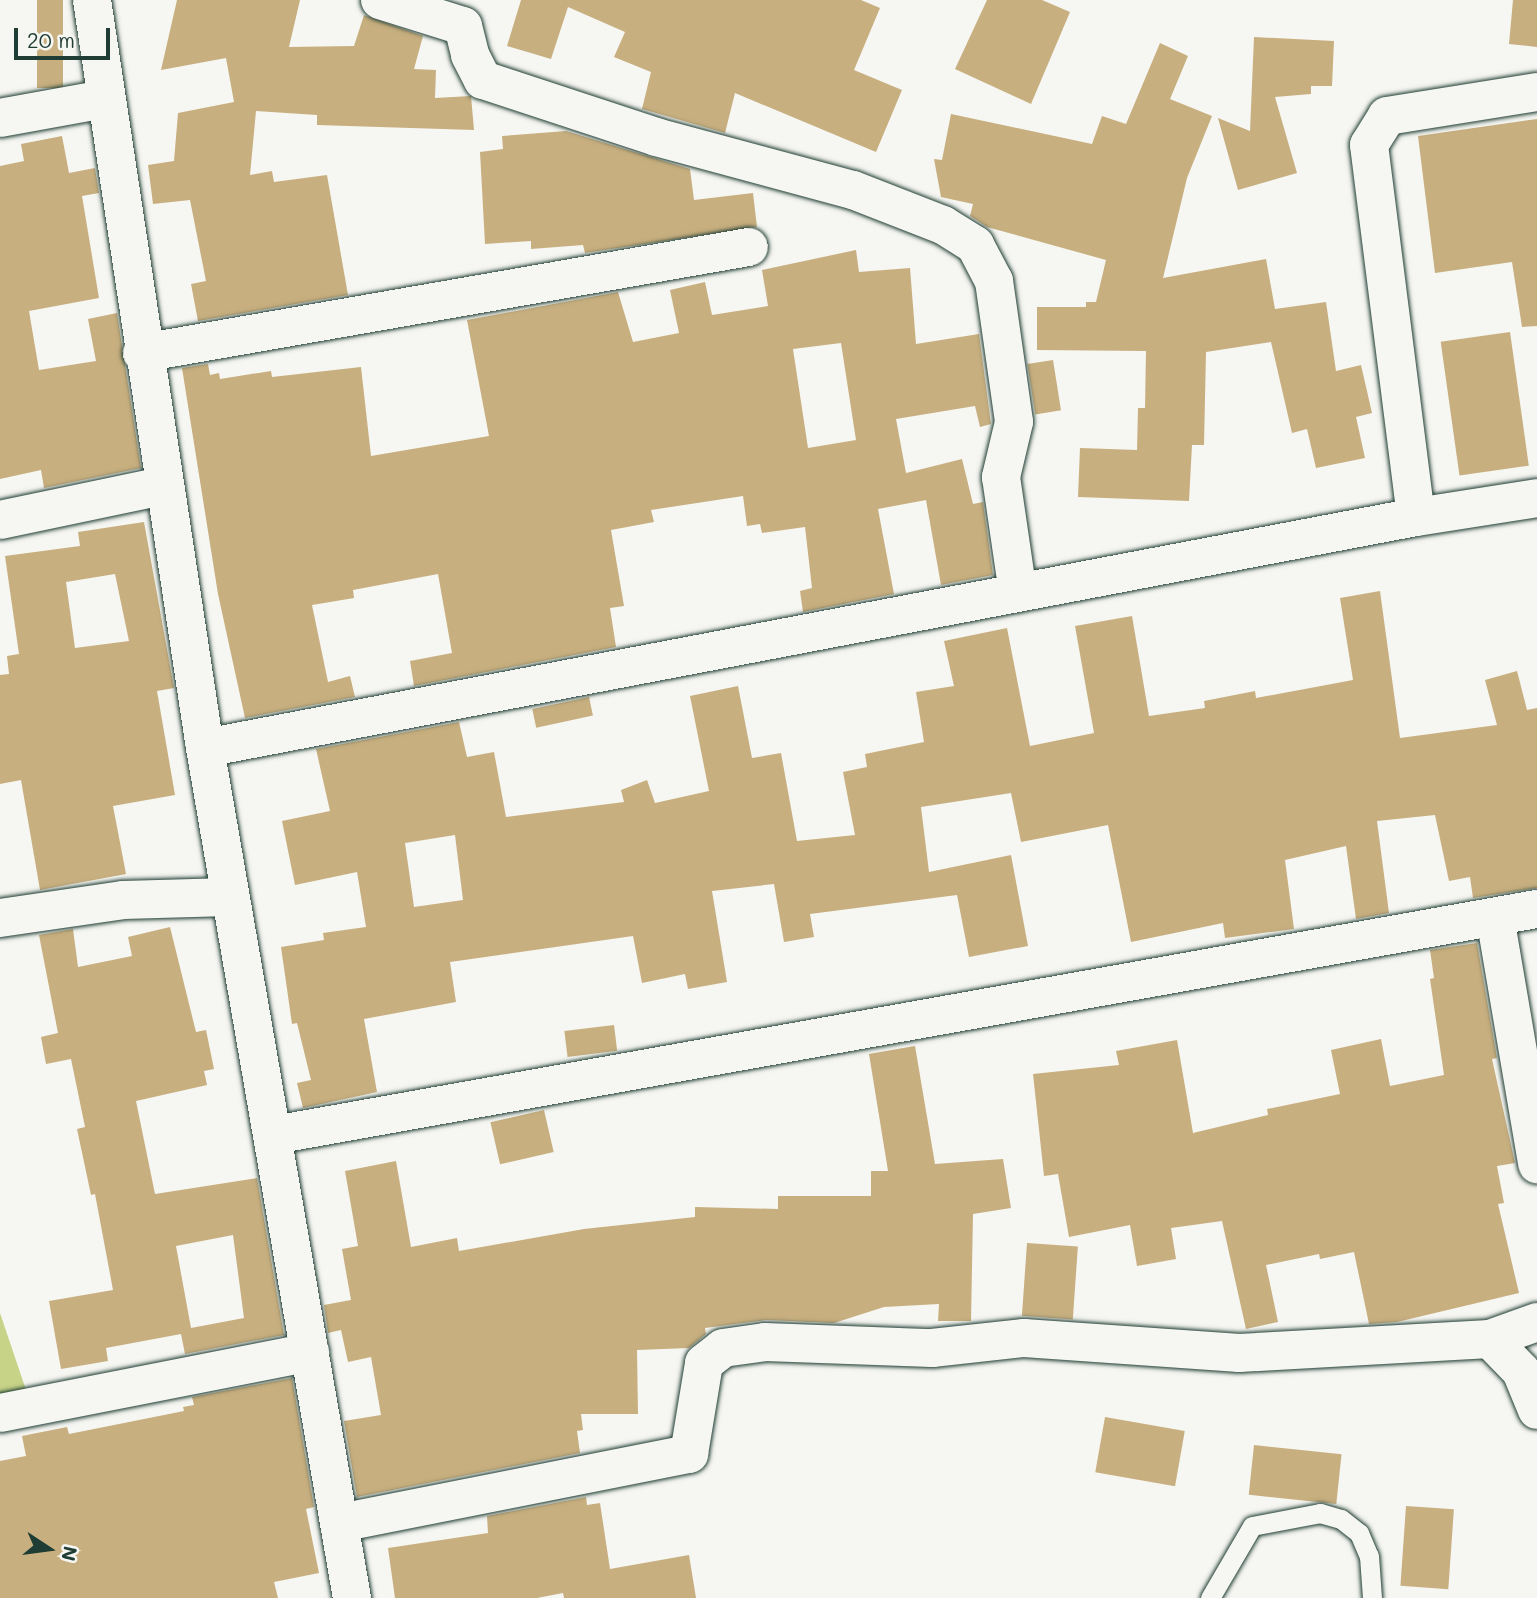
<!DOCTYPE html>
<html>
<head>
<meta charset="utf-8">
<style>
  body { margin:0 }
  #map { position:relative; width:1537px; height:1598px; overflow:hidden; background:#f6f6f2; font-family:Mali,sans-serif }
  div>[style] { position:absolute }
  .green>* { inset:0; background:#c7d387 }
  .building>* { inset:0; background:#c8af7f; transform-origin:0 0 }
  .roads { filter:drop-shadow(0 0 2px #1f3d34) drop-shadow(0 0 2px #1f3d34) }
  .service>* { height:19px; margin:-9.5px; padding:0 9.5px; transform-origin:9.5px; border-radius:9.5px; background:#f6f6f2 }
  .minor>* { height:38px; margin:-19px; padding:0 19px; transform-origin:19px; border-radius:19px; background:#f6f6f2 }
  span { translate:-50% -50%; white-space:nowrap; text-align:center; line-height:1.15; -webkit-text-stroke:7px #f6f6f2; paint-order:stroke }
  .north { position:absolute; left:14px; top:1514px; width:70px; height:70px; -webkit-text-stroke:5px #f6f6f2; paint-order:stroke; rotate:103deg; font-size:19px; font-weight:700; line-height:28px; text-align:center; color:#1f3d34 }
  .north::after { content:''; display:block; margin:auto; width:24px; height:32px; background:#1f3d34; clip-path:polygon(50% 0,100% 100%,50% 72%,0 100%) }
  .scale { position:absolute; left:14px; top:28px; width:96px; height:32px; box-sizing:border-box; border:4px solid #1f3d34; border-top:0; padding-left:9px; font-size:21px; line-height:24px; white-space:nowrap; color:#1f3d34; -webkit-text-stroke:5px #f6f6f2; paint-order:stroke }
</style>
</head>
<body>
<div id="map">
  <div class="green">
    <div style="clip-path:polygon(0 1313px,27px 1393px,0 1401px)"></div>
  </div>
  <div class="building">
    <div style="left:37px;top:0;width:26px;height:88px"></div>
    <div style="clip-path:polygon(177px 0,300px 0,289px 47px,354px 46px,364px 15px,423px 36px,414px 69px,436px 70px,435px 98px,471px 96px,474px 130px,317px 125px,317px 115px,256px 111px,250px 175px,272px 171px,274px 182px,327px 175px,348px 295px,198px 321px,191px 284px,206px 281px,190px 200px,153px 204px,148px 165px,174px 161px,178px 113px,234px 102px,226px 58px,161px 70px)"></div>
    <div style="clip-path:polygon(521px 0,861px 0,880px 8px,854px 70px,902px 90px,876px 152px,735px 93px,725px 133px,642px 109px,651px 72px,614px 57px,625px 32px,568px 7px,551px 59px,507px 46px)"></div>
    <div style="clip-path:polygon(987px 0,1042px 0,1070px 12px,1031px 104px,955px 69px)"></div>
    <div style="clip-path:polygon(1513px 0,1537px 0,1537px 47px,1509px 44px)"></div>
    <div style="clip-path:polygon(1254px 37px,1334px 41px,1332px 86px,1311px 86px,1311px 94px,1275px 97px,1297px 173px,1238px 190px,1218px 118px,1250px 131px)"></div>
    <div style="clip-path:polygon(1160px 43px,1188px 56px,1170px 99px,1212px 116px,1187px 178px,1163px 278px,1266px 259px,1275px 309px,1326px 302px,1336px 371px,1361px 365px,1372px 413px,1356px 417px,1365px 458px,1316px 468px,1307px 429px,1292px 433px,1271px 342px,1206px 352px,1204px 445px,1192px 445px,1189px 501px,1078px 497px,1080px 448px,1137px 450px,1138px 408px,1145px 408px,1146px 351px,1037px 350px,1037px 307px,1086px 307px,1086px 302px,1096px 302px,1106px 260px,987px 227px,970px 216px,973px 204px,941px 197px,934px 159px,942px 160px,951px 114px,1092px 144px,1102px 116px,1126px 124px)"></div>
    <div style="clip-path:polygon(1537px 119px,1537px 326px,1522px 327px,1512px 262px,1435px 273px,1418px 136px)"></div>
    <div style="clip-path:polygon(566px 131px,690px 169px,694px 200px,753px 193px,757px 227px,585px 253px,583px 245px,531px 249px,531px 241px,485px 244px,480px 152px,503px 149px,502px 136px)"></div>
    <div style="clip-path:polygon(62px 136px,69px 173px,95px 168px,99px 193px,82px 196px,99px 298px,29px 311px,39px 370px,96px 361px,88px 319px,117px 313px,141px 468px,44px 488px,41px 470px,0 479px,0 166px,24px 161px,21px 144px)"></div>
    <div style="clip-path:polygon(evenodd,856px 250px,859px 272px,910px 268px,916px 344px,979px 334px,991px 424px,980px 427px,975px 406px,896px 419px,906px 473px,962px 459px,973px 504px,983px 502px,993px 575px,941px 585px,926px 500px,878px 509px,894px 594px,803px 612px,800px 591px,812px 588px,805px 527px,762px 533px,760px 524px,747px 526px,743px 496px,651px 510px,654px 522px,611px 530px,624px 606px,610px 608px,616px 647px,414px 686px,410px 661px,452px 653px,438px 574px,353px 590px,354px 598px,312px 605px,328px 682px,350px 676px,355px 697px,245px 718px,218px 594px,182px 368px,208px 364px,210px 375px,219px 373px,220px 379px,271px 371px,272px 377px,361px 367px,371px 456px,489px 436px,467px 320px,618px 292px,633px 342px,679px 333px,670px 290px,705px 282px,712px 315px,768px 306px,762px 270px,856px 250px,841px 343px,856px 440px,808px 448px,793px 349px,841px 343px)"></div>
    <div style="left:1510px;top:332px;width:135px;height:70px;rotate:82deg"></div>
    <div style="left:1053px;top:360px;width:51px;height:26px;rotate:81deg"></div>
    <div style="clip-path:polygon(evenodd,144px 522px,174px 688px,157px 691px,175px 795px,113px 806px,126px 874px,40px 890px,21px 780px,0 784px,0 675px,9px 674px,7px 656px,19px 654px,5px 556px,80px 546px,78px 532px,144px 522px,115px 574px,129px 641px,75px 648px,66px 582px,115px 574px)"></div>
    <div style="clip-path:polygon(evenodd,1380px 591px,1400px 738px,1497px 725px,1485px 680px,1517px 671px,1527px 710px,1537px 708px,1537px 888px,1473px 898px,1470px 877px,1449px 881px,1435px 815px,1377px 821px,1389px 913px,1356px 919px,1346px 846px,1285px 860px,1294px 929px,1225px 938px,1223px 923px,1131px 942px,1108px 825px,1021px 842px,1011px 793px,921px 807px,929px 872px,1011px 855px,1028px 946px,969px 957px,957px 895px,810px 914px,814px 937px,784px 942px,774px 884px,712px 891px,727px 982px,688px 989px,685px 974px,642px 983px,633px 936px,450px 962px,456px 1002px,364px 1019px,377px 1092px,303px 1108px,297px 1083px,311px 1080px,297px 1023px,292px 1024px,281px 947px,324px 940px,323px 933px,366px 927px,357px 872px,295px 885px,282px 821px,330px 811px,316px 749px,459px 722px,467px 757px,494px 752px,506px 817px,624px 802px,621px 790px,647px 780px,655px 803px,709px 791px,690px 696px,738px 686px,752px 758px,781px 753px,797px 841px,855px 835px,843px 772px,867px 767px,865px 754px,924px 742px,916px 692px,954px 686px,944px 641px,1007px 628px,1030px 746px,1094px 733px,1075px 626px,1132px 616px,1149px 716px,1205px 708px,1204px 701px,1255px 691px,1256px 698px,1353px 680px,1340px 598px,1380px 591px,455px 835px,463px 900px,414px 907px,405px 843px,455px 835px)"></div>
    <div style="left:589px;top:697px;width:19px;height:58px;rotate:78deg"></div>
    <div style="clip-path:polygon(evenodd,170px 927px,196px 1032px,206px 1030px,214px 1069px,204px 1071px,207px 1085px,136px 1101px,155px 1194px,257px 1178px,284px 1335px,185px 1354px,181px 1334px,106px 1348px,108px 1361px,61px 1369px,49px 1301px,113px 1290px,95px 1194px,91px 1195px,77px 1129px,85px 1127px,71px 1059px,46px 1064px,41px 1037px,58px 1033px,39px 935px,73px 929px,78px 967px,132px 956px,128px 937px,170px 927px,233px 1235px,244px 1318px,191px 1328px,176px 1246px,233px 1235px)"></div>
    <div style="clip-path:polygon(1477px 943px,1497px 1058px,1492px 1059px,1515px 1163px,1497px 1166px,1504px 1203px,1498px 1204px,1519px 1293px,1397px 1322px,1369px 1324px,1354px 1252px,1320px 1259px,1319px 1254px,1266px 1265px,1278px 1322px,1246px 1329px,1222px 1221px,1171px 1228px,1176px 1259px,1137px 1266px,1130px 1225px,1069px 1237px,1058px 1174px,1044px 1176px,1033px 1074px,1119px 1065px,1116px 1051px,1177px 1040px,1193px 1133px,1268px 1115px,1267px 1109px,1340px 1094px,1331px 1050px,1381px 1039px,1390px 1086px,1444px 1075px,1430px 979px,1434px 978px,1430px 950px)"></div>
    <div style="left:614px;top:1025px;width:26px;height:50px;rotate:83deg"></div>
    <div style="clip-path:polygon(915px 1046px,935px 1164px,1003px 1159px,1011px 1208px,973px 1214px,971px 1321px,938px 1321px,939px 1304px,884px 1307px,834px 1323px,766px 1320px,705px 1328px,706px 1334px,689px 1348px,637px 1350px,638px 1414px,581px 1414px,583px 1430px,577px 1431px,580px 1453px,357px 1497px,344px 1421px,381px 1415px,371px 1357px,348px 1362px,341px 1330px,328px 1333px,324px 1305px,351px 1300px,342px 1249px,358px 1246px,345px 1171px,396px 1161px,411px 1247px,457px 1238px,459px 1251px,584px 1229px,695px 1217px,695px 1207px,778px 1209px,778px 1196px,871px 1196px,871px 1171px,888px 1171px,869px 1054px)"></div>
    <div style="left:544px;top:1110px;width:43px;height:55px;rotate:77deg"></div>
    <div style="left:1027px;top:1243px;width:51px;height:73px;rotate:4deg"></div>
    <div style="clip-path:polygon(292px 1378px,314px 1507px,306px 1509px,319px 1573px,274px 1582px,278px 1598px,0 1598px,0 1461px,26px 1456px,22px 1436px,67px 1427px,69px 1434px,184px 1411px,183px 1407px,194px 1405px,192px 1397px)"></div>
    <div style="left:1105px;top:1417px;width:81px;height:56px;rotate:10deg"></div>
    <div style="left:1254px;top:1445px;width:88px;height:50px;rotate:6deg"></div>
    <div style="clip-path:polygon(586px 1497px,587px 1505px,600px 1503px,610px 1569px,689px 1555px,696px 1598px,564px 1598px,563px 1593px,537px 1598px,395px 1598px,388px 1548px,488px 1533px,487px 1516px)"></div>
    <div style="left:1406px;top:1506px;width:48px;height:80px;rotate:4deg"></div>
  </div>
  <div class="roads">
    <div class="service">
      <div style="left:1210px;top:1598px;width:83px;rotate:-59.7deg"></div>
      <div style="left:1252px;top:1526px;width:69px;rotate:-10.8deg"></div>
      <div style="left:1320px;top:1513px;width:22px;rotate:16deg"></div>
      <div style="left:1341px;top:1519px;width:23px;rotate:38deg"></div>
      <div style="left:1359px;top:1533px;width:25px;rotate:67deg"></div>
      <div style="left:1369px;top:1556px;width:42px;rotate:85.9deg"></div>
    </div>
    <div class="minor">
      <div style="left:92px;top:0;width:756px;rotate:81.41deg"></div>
      <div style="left:205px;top:748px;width:863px;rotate:80.19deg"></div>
      <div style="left:380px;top:0;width:87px;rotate:17.4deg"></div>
      <div style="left:463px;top:26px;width:30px;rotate:76deg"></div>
      <div style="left:470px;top:55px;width:28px;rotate:63deg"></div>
      <div style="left:483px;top:80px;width:182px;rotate:18.2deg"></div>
      <div style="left:656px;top:137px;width:204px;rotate:15.1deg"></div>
      <div style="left:853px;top:190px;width:97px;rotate:21.3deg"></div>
      <div style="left:943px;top:225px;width:38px;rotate:32deg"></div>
      <div style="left:975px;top:245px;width:41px;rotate:62.2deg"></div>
      <div style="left:994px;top:281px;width:142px;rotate:81.9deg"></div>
      <div style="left:1014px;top:422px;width:57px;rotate:103.3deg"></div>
      <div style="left:1001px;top:477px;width:117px;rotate:81.7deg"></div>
      <div style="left:0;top:118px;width:107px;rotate:-10.3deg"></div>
      <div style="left:142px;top:353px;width:616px;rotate:-9.91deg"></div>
      <div style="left:1416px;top:517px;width:375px;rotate:-97.2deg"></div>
      <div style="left:1369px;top:145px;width:34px;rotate:-58deg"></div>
      <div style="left:1387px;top:116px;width:152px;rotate:-9.1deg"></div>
      <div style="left:0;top:520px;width:167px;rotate:-11.8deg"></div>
      <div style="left:205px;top:748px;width:1233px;rotate:-10.8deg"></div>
      <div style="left:1416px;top:517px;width:122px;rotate:-8.9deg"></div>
      <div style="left:1495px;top:917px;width:251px;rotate:80.3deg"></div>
      <div style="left:0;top:918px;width:124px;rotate:-8.3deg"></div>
      <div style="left:123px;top:900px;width:106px;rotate:-1.6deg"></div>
      <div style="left:274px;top:1135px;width:1283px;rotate:-10.15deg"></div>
      <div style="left:1490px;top:1339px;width:50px;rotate:-19.9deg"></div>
      <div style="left:0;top:1413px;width:316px;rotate:-11.1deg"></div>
      <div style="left:340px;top:1523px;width:356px;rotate:-11.2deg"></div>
      <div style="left:689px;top:1454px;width:92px;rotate:-80.6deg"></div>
      <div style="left:704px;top:1363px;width:24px;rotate:-38deg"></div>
      <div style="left:723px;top:1348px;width:42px;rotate:-8.1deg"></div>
      <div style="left:765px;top:1342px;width:167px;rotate:2.1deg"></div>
      <div style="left:932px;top:1348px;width:93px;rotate:-6.2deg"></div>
      <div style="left:1024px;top:1338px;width:216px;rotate:4deg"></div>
      <div style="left:1239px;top:1353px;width:251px;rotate:-3.2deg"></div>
      <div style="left:1490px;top:1339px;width:45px;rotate:45.9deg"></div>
      <div style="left:1521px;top:1371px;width:42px;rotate:67.7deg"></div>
    </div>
  </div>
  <div class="north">N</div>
  <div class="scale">20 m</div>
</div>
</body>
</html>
